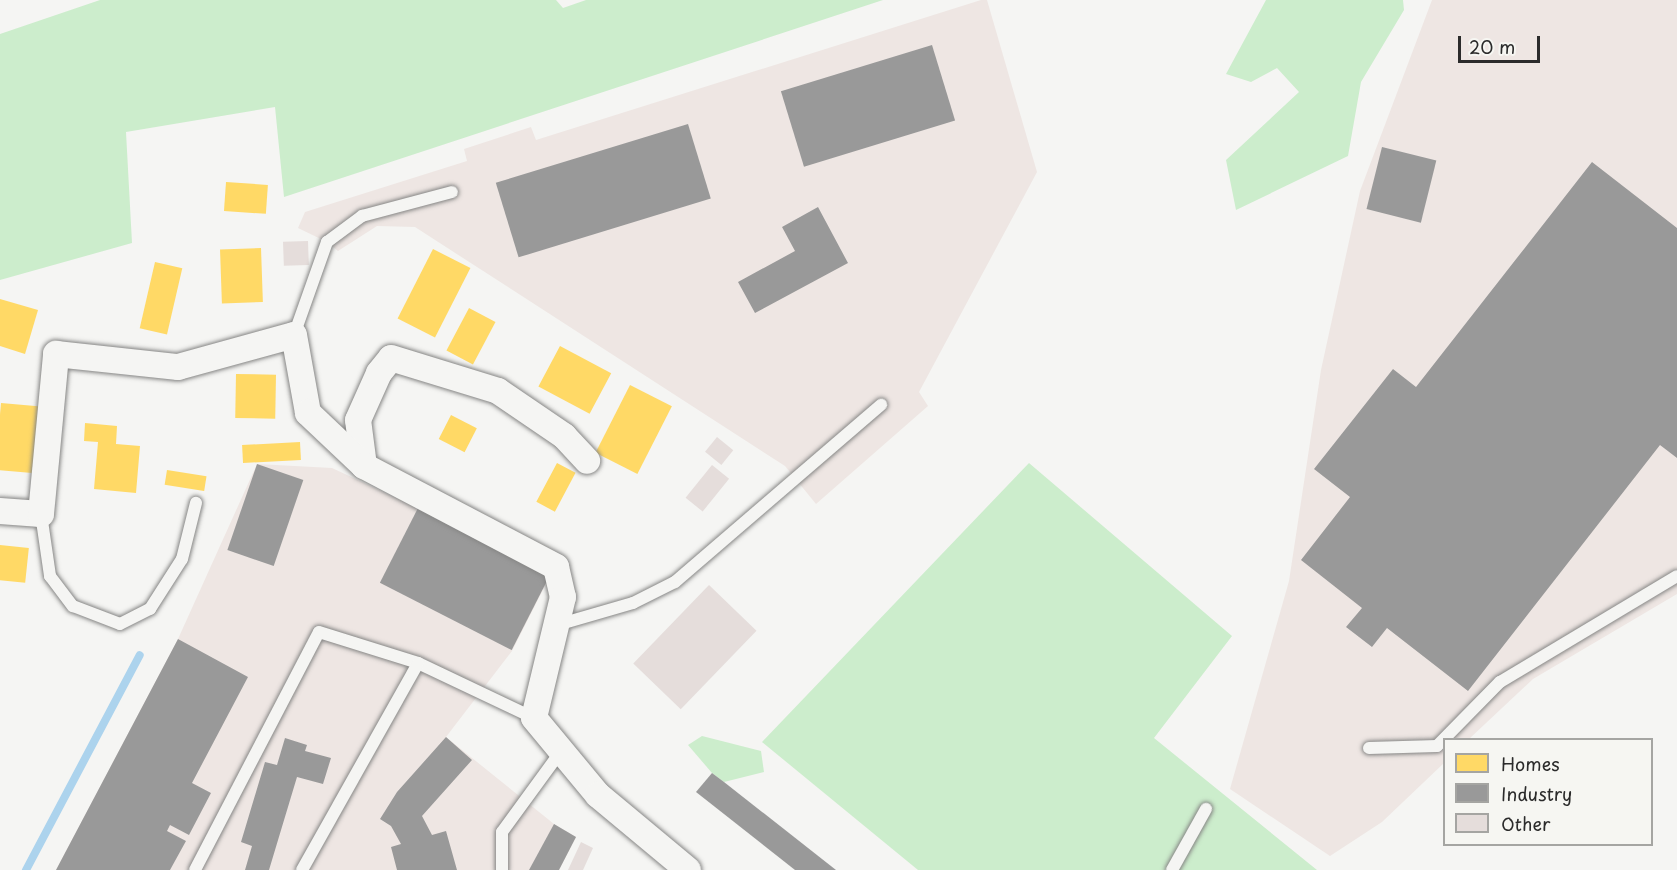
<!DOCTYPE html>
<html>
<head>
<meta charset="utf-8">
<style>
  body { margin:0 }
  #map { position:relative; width:1677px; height:870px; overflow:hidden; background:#f5f5f3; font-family:"Playpen Sans",sans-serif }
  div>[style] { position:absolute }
  .built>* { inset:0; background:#eee6e3 }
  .green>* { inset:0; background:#ccedcc }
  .homes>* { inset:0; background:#ffd966; transform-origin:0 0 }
  .industry>* { inset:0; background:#999; transform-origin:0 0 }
  .stream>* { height:8px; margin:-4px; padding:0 4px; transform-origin:4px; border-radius:4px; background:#acd3ed }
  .building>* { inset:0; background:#e5dddb; transform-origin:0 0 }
  .roads { filter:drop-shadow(0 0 2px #868685) drop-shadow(0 0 2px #868685) }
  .service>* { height:12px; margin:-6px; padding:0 6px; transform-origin:6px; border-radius:6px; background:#f5f5f3 }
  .minor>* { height:26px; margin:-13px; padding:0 13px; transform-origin:13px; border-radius:13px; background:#f5f5f3 }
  span { translate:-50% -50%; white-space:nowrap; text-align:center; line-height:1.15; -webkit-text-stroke:6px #f6f6f2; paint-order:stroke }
  .legend { position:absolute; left:1443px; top:738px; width:210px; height:108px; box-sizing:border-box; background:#f6f6f2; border:2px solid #a5a5a2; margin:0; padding:8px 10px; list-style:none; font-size:18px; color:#2b2b2b }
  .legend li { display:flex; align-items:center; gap:12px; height:30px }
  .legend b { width:30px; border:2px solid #a5a5a2 }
  .scale { position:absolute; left:1458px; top:36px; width:82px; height:27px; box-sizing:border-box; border:3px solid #2b2b2b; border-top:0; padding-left:8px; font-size:18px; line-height:21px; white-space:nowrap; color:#2b2b2b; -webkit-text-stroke:4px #f6f6f2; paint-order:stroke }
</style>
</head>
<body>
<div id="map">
  <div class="built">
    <div style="clip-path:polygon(981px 0,987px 0,1037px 172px,919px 392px,928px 406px,816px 504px,785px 466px,415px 227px,377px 226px,338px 251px,327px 242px,298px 228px,305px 212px,467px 161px,464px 149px,531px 127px,536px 140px)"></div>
    <div style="clip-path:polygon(1432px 0,1677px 0,1677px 594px,1533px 679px,1469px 739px,1444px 740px,1444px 763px,1382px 822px,1330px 856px,1230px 789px,1289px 581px,1321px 370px,1360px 191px)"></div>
    <div style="clip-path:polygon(257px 464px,332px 468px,418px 508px,550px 576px,512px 651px,446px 737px,554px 824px,576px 837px,559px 870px,56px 870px,178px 639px)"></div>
  </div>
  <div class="green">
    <div style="clip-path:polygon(100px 0,556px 0,563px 8px,586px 0,883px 0,284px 197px,275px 107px,126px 132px,132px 243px,0 280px,0 34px)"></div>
    <div style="clip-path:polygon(1266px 0,1403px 0,1404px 10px,1361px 82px,1348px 156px,1236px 210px,1226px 160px,1299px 92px,1277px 68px,1251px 82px,1226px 74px)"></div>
    <div style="clip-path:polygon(1029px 463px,1232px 636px,1154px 738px,1317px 870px,918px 870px,762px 742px)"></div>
    <div style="clip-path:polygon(702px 736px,761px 751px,764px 772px,724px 782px,712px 773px,688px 745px)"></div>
  </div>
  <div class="homes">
    <div style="left:226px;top:182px;width:42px;height:29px;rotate:4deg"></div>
    <div style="left:261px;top:248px;width:54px;height:41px;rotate:88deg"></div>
    <div style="left:433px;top:249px;width:42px;height:78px;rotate:27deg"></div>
    <div style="left:155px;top:262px;width:28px;height:68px;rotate:13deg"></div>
    <div style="clip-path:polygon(0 299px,38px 310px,25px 354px,0 346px)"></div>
    <div style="left:469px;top:308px;width:30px;height:48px;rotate:28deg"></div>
    <div style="left:560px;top:346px;width:58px;height:46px;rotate:28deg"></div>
    <div style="left:236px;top:374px;width:40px;height:44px;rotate:1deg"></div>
    <div style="left:630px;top:385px;width:47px;height:76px;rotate:27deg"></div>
    <div style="left:1px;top:403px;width:43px;height:67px;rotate:5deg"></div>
    <div style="left:451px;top:415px;width:29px;height:27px;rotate:27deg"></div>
    <div style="clip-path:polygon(85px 423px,117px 426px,116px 444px,140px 446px,136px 493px,94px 489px,98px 442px,84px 441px)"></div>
    <div style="left:300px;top:442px;width:18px;height:58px;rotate:87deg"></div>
    <div style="left:557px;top:463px;width:21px;height:44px;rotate:28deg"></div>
    <div style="left:167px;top:470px;width:40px;height:15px;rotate:9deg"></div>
    <div style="left:0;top:545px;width:29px;height:35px;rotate:6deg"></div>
  </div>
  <div class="industry">
    <div style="left:932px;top:45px;width:79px;height:158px;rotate:73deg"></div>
    <div style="left:688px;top:124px;width:78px;height:201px;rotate:73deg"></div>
    <div style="left:1382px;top:147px;width:56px;height:64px;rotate:14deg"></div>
    <div style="clip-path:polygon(1592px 162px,1677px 228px,1677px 458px,1660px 445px,1468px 691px,1387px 628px,1372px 647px,1346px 627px,1362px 608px,1301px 560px,1350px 497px,1314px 469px,1393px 369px,1416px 387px)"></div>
    <div style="clip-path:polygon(818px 207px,848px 263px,755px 313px,738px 282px,795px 251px,782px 227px)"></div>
    <div style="left:257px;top:464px;width:49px;height:91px;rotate:19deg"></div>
    <div style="left:418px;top:508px;width:148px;height:84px;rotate:27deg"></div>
    <div style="clip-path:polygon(178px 639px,248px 677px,192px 783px,211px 793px,189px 835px,170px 825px,167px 831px,186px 841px,170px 870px,56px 870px)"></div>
    <div style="clip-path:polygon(446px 737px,472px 760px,422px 816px,432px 835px,446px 831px,457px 870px,397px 870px,391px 847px,401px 844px,391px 826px,380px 819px,397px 792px)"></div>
    <div style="clip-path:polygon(285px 738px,307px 745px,305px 751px,331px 758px,323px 784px,297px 777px,269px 870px,245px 870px,252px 846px,241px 842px,265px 762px,277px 765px)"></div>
    <div style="clip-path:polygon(712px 773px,724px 782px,836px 870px,795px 870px,696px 792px)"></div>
    <div style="clip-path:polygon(554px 824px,576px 837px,559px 870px,529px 870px)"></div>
  </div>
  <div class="stream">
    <div style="left:26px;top:870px;width:243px;rotate:-62.1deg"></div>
  </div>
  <div class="building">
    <div style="left:308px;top:241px;width:24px;height:25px;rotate:88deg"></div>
    <div style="left:717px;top:437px;width:21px;height:19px;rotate:39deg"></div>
    <div style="left:712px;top:465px;width:22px;height:42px;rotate:39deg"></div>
    <div style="left:709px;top:585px;width:66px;height:109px;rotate:44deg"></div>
    <div style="clip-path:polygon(581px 842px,593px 848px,583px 870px,568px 870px)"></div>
  </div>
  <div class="roads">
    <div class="service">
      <div style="left:294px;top:335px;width:99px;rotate:-70.5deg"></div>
      <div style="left:327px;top:242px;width:44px;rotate:-36.6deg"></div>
      <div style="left:362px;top:216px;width:93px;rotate:-14.9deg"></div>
      <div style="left:41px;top:514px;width:63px;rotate:81.7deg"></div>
      <div style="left:50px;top:576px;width:38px;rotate:53deg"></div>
      <div style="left:73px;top:606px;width:50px;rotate:21deg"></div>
      <div style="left:120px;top:624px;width:34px;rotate:-27deg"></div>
      <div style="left:150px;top:609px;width:59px;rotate:-57.4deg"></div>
      <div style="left:182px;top:559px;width:58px;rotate:-76deg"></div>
      <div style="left:557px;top:625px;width:79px;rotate:-16.1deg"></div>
      <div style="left:633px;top:603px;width:47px;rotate:-26.6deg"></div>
      <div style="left:675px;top:582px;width:272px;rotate:-40.7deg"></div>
      <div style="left:1369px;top:748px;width:68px;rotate:-1.7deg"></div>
      <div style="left:1437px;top:746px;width:90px;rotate:-45.5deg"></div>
      <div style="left:1500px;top:682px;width:206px;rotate:-30.9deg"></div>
      <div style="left:195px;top:870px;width:268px;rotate:-62.5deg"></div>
      <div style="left:319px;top:632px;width:104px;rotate:17.4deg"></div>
      <div style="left:418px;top:663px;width:128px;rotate:25.4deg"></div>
      <div style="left:302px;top:870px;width:237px;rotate:-60.7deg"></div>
      <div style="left:502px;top:870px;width:38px;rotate:-90deg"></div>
      <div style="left:502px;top:832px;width:100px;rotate:-53.9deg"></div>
      <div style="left:1172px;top:870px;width:70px;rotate:-60.9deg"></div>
    </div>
    <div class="minor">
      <div style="left:364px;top:466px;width:46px;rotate:-97.4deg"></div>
      <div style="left:358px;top:420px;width:51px;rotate:-65.9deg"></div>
      <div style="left:379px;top:373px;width:19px;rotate:-51deg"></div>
      <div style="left:391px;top:358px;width:112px;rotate:17.1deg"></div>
      <div style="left:498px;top:391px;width:80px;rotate:34.3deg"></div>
      <div style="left:564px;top:436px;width:34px;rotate:47deg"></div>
      <div style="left:0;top:511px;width:41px;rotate:4.2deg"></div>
      <div style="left:41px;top:514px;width:161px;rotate:-84.6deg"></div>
      <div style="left:56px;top:354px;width:123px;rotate:6.1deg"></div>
      <div style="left:178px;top:367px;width:120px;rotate:-15.4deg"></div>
      <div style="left:294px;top:335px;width:79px;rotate:79.8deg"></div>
      <div style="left:308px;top:413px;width:77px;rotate:43.4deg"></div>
      <div style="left:364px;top:466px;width:217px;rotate:27.7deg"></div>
      <div style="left:556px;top:567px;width:31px;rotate:77deg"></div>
      <div style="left:563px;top:597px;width:124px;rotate:103.5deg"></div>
      <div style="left:534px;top:718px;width:100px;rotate:50.3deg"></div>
      <div style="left:598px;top:795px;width:117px;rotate:39.8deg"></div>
    </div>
  </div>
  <ul class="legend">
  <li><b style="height:16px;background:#ffd966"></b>Homes</li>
  <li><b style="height:16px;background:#999"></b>Industry</li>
  <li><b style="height:16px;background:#e5dddb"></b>Other</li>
  </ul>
  <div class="scale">20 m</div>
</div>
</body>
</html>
